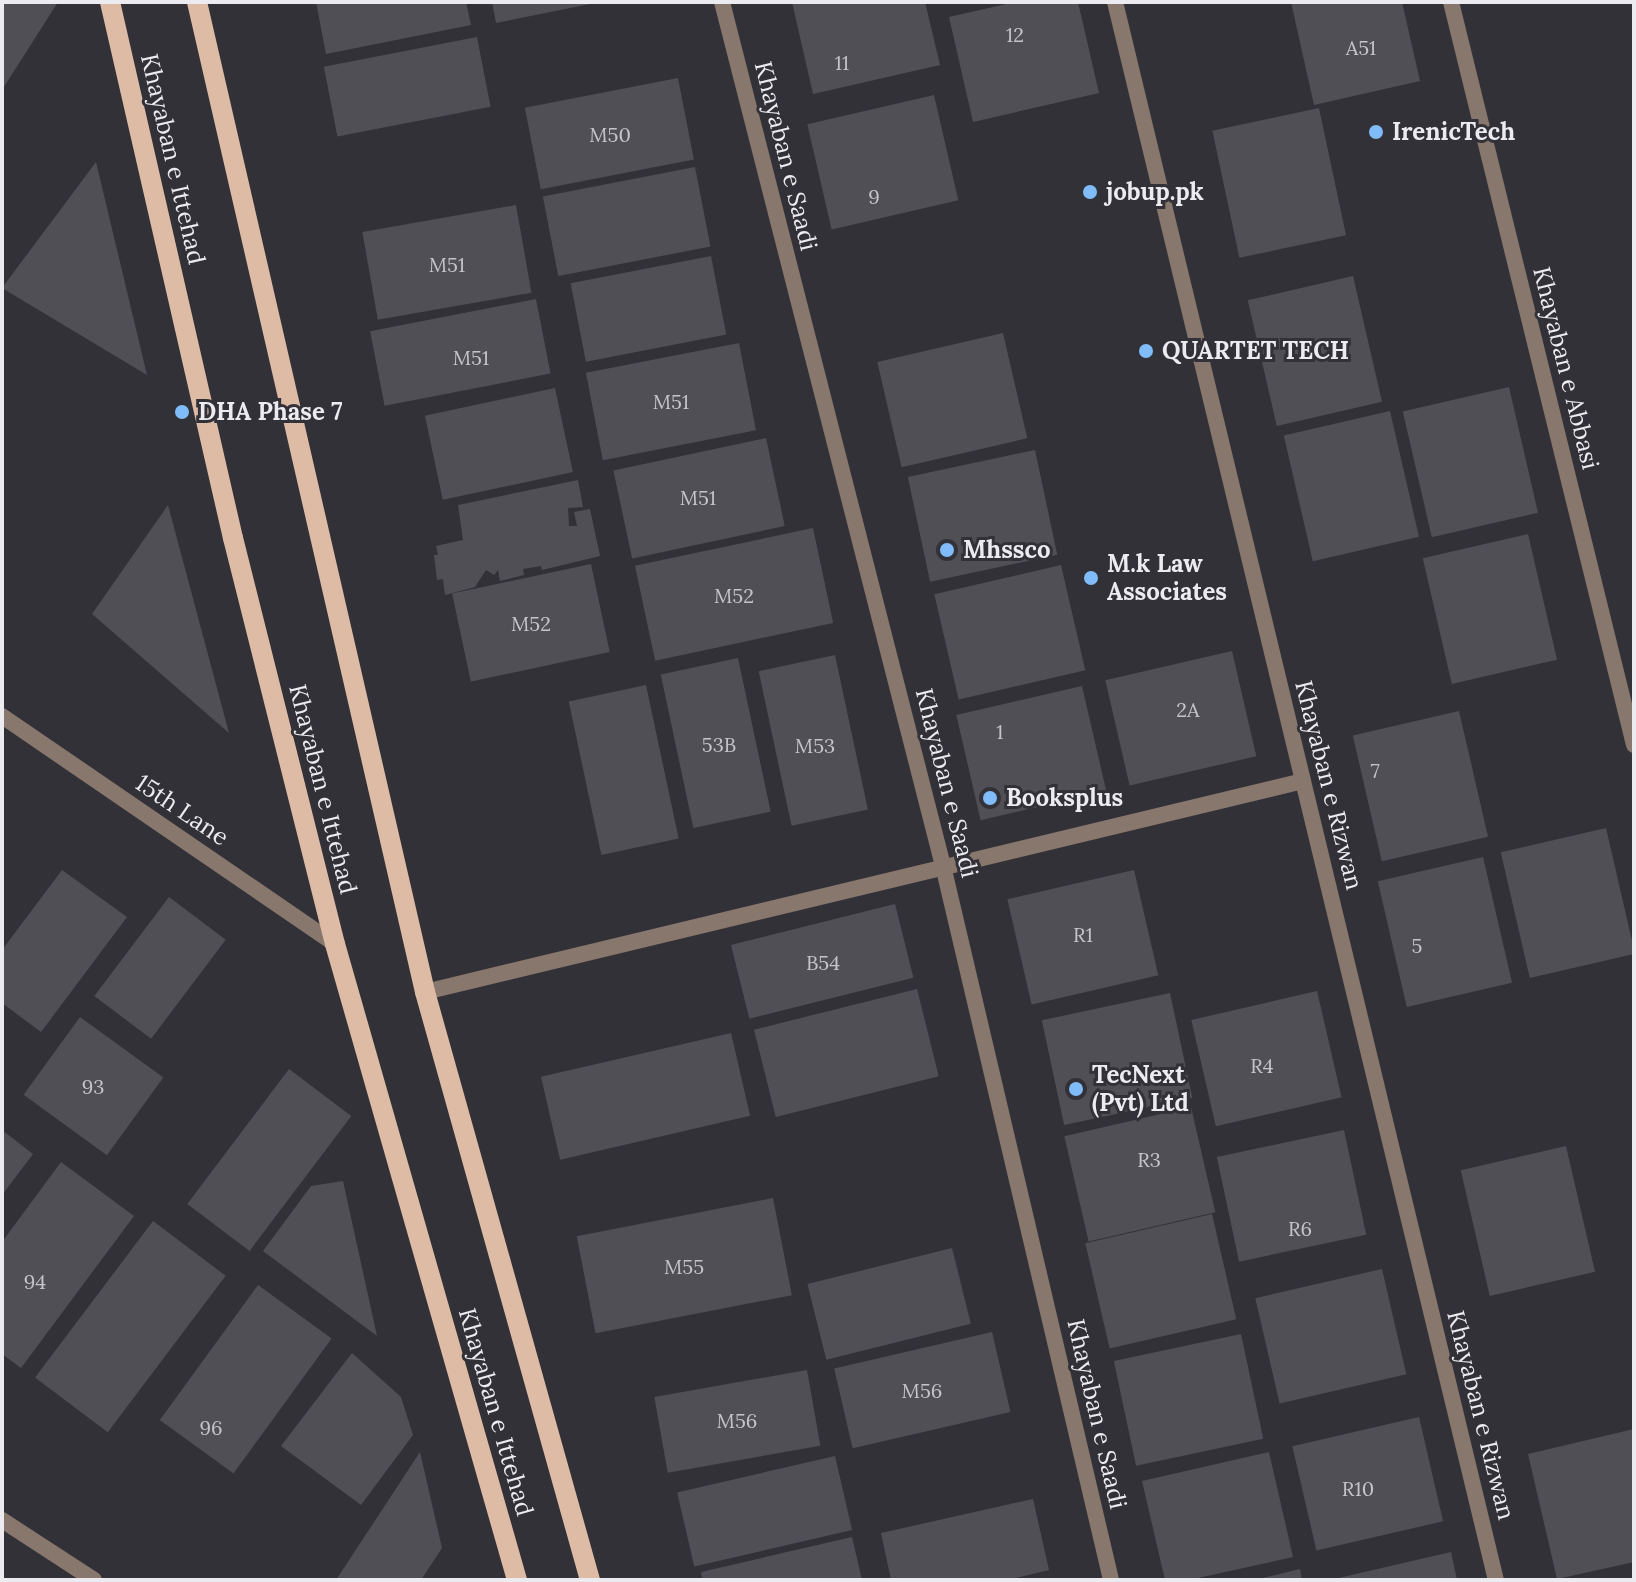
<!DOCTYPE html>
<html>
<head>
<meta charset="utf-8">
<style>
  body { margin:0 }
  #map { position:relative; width:1636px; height:1582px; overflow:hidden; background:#333138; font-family:Lora,serif }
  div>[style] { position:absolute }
  .building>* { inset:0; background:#514f56; transform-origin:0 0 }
  .minor>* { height:16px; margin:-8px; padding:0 8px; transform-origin:8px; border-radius:8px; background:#87776c }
  .primary>* { height:20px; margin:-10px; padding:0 10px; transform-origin:10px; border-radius:10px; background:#ddbba5 }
  .dots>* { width:22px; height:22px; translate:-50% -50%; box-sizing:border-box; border:4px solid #333138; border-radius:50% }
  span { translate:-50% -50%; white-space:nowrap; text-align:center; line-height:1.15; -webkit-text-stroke:6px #333138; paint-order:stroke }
  .number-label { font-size:20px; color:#c5c4c9 }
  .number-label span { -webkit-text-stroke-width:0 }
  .poi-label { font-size:24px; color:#ecebef; font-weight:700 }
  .left { translate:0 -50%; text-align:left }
  .street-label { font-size:24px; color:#ecebef }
  .frame { position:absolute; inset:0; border:4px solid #ecebef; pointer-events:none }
</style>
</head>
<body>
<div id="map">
  <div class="building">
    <div style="clip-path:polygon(2px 2px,58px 2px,2px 90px)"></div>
    <div style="clip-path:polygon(316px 2px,466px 2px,471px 25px,326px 54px)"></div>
    <div style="clip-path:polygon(492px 2px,595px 2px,595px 3px,496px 23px)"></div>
    <div style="clip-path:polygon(792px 2px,925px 2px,940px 65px,813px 94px)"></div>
    <div style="clip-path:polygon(1015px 2px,1078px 2px,1099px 93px,973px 122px,949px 17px)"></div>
    <div style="clip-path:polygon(1291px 2px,1402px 2px,1420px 81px,1314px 105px)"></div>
    <div style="left:477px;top:37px;width:71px;height:156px;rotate:79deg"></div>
    <div style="left:678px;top:78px;width:83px;height:156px;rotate:79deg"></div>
    <div style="left:934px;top:95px;width:108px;height:130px;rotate:77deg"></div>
    <div style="left:1319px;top:108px;width:130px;height:109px;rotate:78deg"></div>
    <div style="clip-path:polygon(96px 162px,147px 375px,2px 288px)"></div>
    <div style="left:695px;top:167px;width:81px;height:155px;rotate:79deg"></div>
    <div style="left:516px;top:205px;width:89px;height:156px;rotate:80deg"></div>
    <div style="left:711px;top:256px;width:80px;height:143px;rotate:79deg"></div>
    <div style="left:1353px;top:276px;width:129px;height:108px;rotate:77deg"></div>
    <div style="left:536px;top:299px;width:76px;height:169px;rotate:79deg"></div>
    <div style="left:1003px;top:333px;width:108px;height:129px;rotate:77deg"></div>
    <div style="left:739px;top:343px;width:89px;height:156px;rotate:79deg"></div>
    <div style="left:1509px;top:387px;width:129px;height:109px;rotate:77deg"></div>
    <div style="left:555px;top:388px;width:86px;height:133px;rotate:78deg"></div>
    <div style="left:1390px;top:411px;width:129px;height:109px;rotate:77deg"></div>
    <div style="left:766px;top:438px;width:90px;height:156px;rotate:78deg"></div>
    <div style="left:1035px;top:450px;width:107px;height:130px;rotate:78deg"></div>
    <div style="clip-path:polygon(578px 480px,583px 507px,568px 508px,569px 526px,577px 526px,574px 512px,590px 509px,600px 556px,542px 570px,541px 566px,523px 569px,524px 575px,500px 581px,498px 570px,494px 575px,486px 570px,475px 587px,445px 595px,443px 579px,437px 580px,434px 555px,438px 555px,436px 546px,463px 540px,458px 505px)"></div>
    <div style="clip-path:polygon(168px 505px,229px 733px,92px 614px)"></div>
    <div style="left:813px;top:528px;width:97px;height:182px;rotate:78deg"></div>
    <div style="left:1528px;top:534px;width:129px;height:108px;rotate:77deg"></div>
    <div style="left:591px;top:564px;width:90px;height:142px;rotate:78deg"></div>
    <div style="left:1061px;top:565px;width:108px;height:130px;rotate:77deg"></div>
    <div style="left:1232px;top:651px;width:108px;height:130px;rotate:77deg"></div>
    <div style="left:835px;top:655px;width:158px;height:78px;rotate:78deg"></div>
    <div style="left:738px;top:658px;width:157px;height:79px;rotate:78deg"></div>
    <div style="left:646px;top:685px;width:157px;height:79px;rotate:78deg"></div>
    <div style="left:1082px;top:686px;width:108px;height:129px;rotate:77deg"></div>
    <div style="left:1459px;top:711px;width:129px;height:109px;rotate:77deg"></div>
    <div style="left:1606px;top:828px;width:129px;height:108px;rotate:77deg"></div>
    <div style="left:1483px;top:857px;width:129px;height:108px;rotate:77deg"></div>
    <div style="clip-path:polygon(62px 870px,127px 917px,41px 1032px,2px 1003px,2px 950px)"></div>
    <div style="left:1134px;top:870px;width:108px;height:130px;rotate:77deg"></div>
    <div style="left:169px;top:897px;width:71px;height:124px;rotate:37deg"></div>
    <div style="left:895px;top:904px;width:76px;height:169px;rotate:76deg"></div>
    <div style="left:917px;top:989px;width:90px;height:168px;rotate:76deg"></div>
    <div style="left:1317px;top:991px;width:109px;height:129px;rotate:77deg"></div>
    <div style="left:1170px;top:993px;width:107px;height:131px;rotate:78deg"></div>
    <div style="left:80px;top:1017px;width:103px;height:96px;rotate:36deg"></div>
    <div style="left:731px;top:1033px;width:85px;height:195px;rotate:77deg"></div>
    <div style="left:289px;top:1069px;width:78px;height:169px;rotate:37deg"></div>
    <div style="left:1191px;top:1107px;width:108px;height:130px;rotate:77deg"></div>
    <div style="clip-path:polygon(2px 1130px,33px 1154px,2px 1195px)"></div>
    <div style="left:1344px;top:1130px;width:107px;height:130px;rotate:78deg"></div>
    <div style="left:1566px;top:1146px;width:129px;height:108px;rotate:77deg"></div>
    <div style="clip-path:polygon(61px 1162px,134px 1216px,21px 1368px,2px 1354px,2px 1242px)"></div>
    <div style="clip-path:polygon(343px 1181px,377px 1336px,263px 1251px,311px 1186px)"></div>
    <div style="left:773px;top:1198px;width:99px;height:200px;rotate:79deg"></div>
    <div style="left:1212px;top:1214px;width:108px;height:130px;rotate:77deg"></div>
    <div style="left:153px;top:1221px;width:91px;height:196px;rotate:37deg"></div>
    <div style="left:952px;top:1248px;width:78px;height:149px;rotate:76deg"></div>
    <div style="left:1382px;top:1269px;width:108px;height:130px;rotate:77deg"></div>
    <div style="left:258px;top:1285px;width:91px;height:167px;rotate:36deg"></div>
    <div style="left:992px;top:1332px;width:82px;height:162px;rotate:77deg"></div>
    <div style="left:1241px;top:1334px;width:107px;height:130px;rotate:78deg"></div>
    <div style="clip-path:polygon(352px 1353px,401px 1397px,413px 1435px,361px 1505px,281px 1446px)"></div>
    <div style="left:807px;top:1370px;width:77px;height:155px;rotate:80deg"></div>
    <div style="left:1419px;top:1417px;width:107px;height:130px;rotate:77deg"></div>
    <div style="clip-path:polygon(1634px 1429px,1634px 1562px,1557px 1579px,1528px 1454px)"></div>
    <div style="clip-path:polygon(420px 1452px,442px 1548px,421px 1580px,336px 1580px)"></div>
    <div style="clip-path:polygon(1269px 1452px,1293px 1557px,1189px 1580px,1165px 1580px,1142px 1481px)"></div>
    <div style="left:835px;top:1456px;width:76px;height:162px;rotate:77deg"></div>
    <div style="clip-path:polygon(1033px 1499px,1049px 1570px,1008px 1580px,891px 1580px,881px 1533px)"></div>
    <div style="clip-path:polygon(852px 1537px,862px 1580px,702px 1580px,701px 1572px)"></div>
    <div style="clip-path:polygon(1451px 1552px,1457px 1580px,1334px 1580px,1334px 1579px)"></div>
    <div style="clip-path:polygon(1300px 1569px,1302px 1580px,1259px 1580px,1259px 1579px)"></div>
  </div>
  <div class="minor">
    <div style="left:722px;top:2px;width:896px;rotate:75.65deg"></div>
    <div style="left:944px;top:870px;width:729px;rotate:76.76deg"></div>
    <div style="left:1115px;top:2px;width:1623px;rotate:76.43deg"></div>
    <div style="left:1451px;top:2px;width:765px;rotate:76.16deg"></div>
    <div style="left:2px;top:716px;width:404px;rotate:34.4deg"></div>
    <div style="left:425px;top:992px;width:903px;rotate:-13.51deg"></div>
    <div style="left:2px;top:1520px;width:110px;rotate:33.1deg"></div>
  </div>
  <div class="primary">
    <div style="left:110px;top:2px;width:550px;rotate:77.08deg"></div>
    <div style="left:233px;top:538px;width:419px;rotate:75.9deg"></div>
    <div style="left:335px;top:944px;width:662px;rotate:74.03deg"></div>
    <div style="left:197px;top:2px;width:1016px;rotate:77.03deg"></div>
    <div style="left:425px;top:992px;width:611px;rotate:74.33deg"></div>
  </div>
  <div class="dots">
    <div style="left:1376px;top:132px;background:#81bcfa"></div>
    <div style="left:1090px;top:192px;background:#81bcfa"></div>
    <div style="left:1146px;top:351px;background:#81bcfa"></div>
    <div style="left:182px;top:412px;background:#81bcfa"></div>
    <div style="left:947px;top:550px;background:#81bcfa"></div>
    <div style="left:1091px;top:578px;background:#81bcfa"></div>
    <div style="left:990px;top:798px;background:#81bcfa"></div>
    <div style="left:1076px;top:1089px;background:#81bcfa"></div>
  </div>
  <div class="number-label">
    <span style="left:1015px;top:34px">12</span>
    <span style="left:1361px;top:47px">A51</span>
    <span style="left:842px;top:62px">11</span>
    <span style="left:610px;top:134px">M50</span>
    <span style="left:874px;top:196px">9</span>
    <span style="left:447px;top:264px">M51</span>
    <span style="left:471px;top:357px">M51</span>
    <span style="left:671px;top:401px">M51</span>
    <span style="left:698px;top:497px">M51</span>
    <span style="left:734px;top:595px">M52</span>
    <span style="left:531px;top:623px">M52</span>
    <span style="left:1188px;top:709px">2A</span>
    <span style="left:1000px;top:731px">1</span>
    <span style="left:719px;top:744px">53B</span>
    <span style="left:815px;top:745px">M53</span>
    <span style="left:1375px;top:770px">7</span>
    <span style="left:1083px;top:934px">R1</span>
    <span style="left:1417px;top:945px">5</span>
    <span style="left:823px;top:962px">B54</span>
    <span style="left:1262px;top:1065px">R4</span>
    <span style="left:93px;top:1086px">93</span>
    <span style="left:1149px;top:1159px">R3</span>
    <span style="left:1300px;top:1228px">R6</span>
    <span style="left:684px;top:1266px">M55</span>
    <span style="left:35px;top:1281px">94</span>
    <span style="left:922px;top:1390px">M56</span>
    <span style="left:737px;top:1420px">M56</span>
    <span style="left:211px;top:1427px">96</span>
    <span style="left:1358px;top:1488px">R10</span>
  </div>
  <div class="poi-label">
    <span class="left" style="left:1392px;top:132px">IrenicTech</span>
    <span class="left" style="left:1106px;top:192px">jobup.pk</span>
    <span class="left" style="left:1162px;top:351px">QUARTET TECH</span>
    <span class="left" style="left:198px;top:412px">DHA Phase 7</span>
    <span class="left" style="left:963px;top:550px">Mhssco</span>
    <span class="left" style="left:1107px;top:578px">M.k Law<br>Associates</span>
    <span class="left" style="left:1006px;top:798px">Booksplus</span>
    <span class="left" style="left:1092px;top:1089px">TecNext<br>(Pvt) Ltd</span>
  </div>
  <div class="street-label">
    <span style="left:786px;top:156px;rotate:76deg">Khayaban e Saadi</span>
    <span style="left:173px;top:159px;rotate:77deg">Khayaban e Ittehad</span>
    <span style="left:1566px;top:368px;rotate:76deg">Khayaban e Abbasi</span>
    <span style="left:947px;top:783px;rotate:76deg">Khayaban e Saadi</span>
    <span style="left:1329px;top:785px;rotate:76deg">Khayaban e Rizwan</span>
    <span style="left:323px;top:789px;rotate:76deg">Khayaban e Ittehad</span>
    <span style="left:182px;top:810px;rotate:34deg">15th Lane</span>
    <span style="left:496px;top:1412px;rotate:74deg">Khayaban e Ittehad</span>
    <span style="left:1097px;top:1414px;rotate:77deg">Khayaban e Saadi</span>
    <span style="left:1481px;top:1415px;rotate:76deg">Khayaban e Rizwan</span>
  </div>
  <div class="frame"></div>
</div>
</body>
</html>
